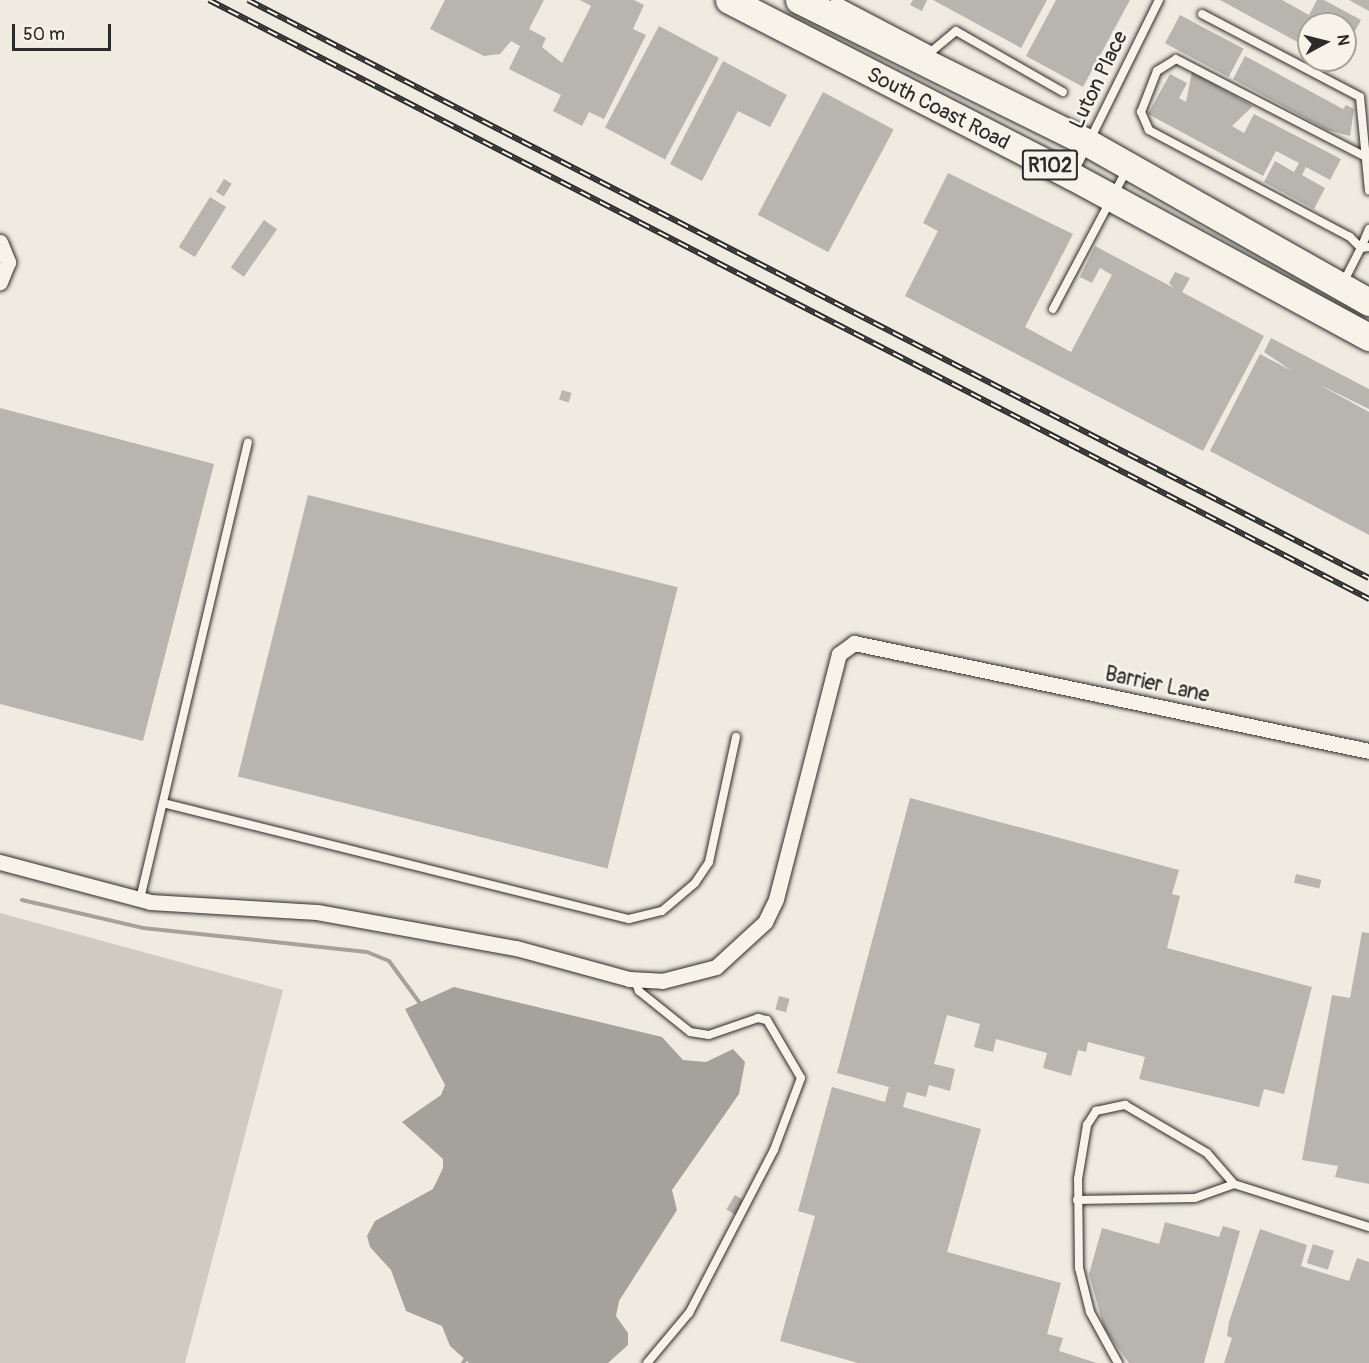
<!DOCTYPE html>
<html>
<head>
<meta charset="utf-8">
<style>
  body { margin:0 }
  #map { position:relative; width:1369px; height:1363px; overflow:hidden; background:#efebe0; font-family:Pangolin,sans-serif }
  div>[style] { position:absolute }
  .green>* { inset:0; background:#cfcbc2 }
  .water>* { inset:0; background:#a4a29a }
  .stream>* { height:4px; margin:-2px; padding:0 2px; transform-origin:2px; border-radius:2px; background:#a4a29a }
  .building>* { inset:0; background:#b8b5ae; transform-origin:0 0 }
  .roads { filter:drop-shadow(0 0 2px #2b2b2b) drop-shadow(0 0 2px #2b2b2b) }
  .lane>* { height:8px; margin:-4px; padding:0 4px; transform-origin:4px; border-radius:4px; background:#f7f3e8 }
  .street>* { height:15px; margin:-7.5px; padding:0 7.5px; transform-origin:7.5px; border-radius:7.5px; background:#f7f3e8 }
  .highway>* { height:27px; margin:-13.5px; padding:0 13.5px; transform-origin:13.5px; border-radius:13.5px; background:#f7f3e8 }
  .rail>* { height:6px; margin-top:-3px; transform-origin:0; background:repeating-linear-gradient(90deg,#f7f3e8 0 11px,#2b2b2b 0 22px); box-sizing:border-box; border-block:2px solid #2b2b2b }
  span { translate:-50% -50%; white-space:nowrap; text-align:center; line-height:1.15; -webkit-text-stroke:5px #f7f3e8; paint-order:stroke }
  .shield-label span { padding:2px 4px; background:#f7f3e8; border:2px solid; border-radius:4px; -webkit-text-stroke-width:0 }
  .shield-label { font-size:20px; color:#2b2b2b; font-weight:700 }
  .street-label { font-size:21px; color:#2b2b2b }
  .north { position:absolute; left:1297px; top:12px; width:60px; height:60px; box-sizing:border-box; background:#f7f3e8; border:2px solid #a5a39c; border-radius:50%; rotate:83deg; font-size:16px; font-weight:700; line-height:24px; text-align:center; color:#2b2b2b }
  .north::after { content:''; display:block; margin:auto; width:21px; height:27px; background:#2b2b2b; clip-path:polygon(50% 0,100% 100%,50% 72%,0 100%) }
  .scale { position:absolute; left:12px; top:24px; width:99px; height:27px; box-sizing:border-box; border:3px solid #2b2b2b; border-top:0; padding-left:8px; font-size:18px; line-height:21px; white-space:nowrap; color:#2b2b2b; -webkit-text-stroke:4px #f7f3e8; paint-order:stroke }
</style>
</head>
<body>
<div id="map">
  <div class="green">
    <div style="clip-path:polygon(0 913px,283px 990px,185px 1363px,0 1363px)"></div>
  </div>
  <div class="water">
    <div style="clip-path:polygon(454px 987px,662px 1037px,683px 1060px,706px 1062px,733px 1049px,745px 1062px,739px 1094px,672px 1190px,677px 1210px,619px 1301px,616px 1316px,628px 1333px,628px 1345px,608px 1363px,469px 1363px,450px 1346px,442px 1326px,406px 1311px,391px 1270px,370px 1247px,367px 1236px,375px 1221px,433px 1189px,443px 1168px,443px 1159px,402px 1122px,441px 1095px,445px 1085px,405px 1009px)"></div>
  </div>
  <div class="stream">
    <div style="left:22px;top:900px;width:124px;rotate:13deg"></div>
    <div style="left:143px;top:928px;width:225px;rotate:6.1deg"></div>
    <div style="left:367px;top:952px;width:24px;rotate:22deg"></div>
    <div style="left:389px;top:961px;width:51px;rotate:53.8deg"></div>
    <div style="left:463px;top:1363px;width:4px;rotate:-56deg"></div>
  </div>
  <div class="building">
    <div style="clip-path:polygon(445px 0,544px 0,529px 29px,546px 38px,542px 47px,562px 63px,591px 6px,580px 0,634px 0,644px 5px,633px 29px,646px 35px,604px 119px,589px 112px,582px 126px,553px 111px,561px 95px,509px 69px,520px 46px,511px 41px,500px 54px,484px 56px,430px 29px)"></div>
    <div style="clip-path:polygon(913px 0,927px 0,922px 11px,910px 5px)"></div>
    <div style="clip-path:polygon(933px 0,1047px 0,1021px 48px)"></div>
    <div style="clip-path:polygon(1056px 0,1130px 0,1083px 87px,1026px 56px)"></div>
    <div style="clip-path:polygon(1220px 0,1282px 0,1309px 15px,1317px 0,1324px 0,1361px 20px,1345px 50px,1345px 24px,1314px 24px,1309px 18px,1309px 44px,1303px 45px)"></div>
    <div style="clip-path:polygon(1349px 0,1369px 0,1369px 11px)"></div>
    <div style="left:1180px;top:15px;width:72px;height:32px;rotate:28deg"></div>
    <div style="left:659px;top:26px;width:68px;height:115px;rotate:28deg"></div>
    <div style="clip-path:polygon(1245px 56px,1343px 109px,1346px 105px,1354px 109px,1350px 136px,1327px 130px,1233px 79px)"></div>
    <div style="clip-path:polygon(723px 61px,787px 95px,770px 127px,738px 111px,702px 181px,670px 164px)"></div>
    <div style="clip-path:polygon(1192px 72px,1253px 106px,1232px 126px,1244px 133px,1254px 114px,1341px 159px,1330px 180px,1306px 167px,1302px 175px,1325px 188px,1314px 209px,1264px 182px,1275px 161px,1294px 172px,1299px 163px,1276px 151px,1263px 176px,1148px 114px,1170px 74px,1187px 83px,1179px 98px,1186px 102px)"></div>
    <div style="left:823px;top:92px;width:80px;height:139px;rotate:28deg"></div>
    <div style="clip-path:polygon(948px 173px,1073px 234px,1025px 327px,1071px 352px,1112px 275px,1100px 268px,1092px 283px,1080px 277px,1095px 246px,1174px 288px,1169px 283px,1175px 272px,1190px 278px,1182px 292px,1264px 336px,1203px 451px,905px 296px,938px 231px,923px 223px)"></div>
    <div style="left:224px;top:179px;width:9px;height:15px;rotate:32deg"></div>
    <div style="left:210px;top:197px;width:19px;height:59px;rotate:32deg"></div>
    <div style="left:264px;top:220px;width:16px;height:58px;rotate:35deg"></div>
    <div style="clip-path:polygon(1271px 338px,1369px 389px,1369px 409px,1318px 384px,1369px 412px,1369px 535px,1210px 451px,1260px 354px,1292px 371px,1264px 352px)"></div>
    <div style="left:562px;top:390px;width:10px;height:10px;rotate:17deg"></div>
    <div style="clip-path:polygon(0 408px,214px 464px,143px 741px,0 704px)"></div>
    <div style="left:308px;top:495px;width:381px;height:290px;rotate:14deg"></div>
    <div style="clip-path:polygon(910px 798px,1179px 870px,1172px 894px,1180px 896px,1167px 948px,1312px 987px,1284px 1094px,1264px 1089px,1259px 1107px,1139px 1079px,1145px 1057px,1088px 1042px,1086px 1052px,1078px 1050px,1071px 1076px,1043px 1068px,1047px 1053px,996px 1039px,993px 1052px,974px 1047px,980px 1024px,947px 1015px,934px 1064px,955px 1069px,950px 1091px,929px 1085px,926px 1097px,907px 1092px,903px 1107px,981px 1129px,947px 1252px,1061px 1283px,1047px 1334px,1063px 1338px,1059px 1351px,1097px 1363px,858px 1363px,780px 1341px,815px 1216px,798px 1211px,832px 1087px,885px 1102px,889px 1087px,837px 1073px)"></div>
    <div style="left:1296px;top:874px;width:26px;height:9px;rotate:13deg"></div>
    <div style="clip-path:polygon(1362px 932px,1369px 933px,1369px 1184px,1335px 1177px,1338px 1166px,1302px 1160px,1332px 995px,1350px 998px)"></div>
    <div style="left:779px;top:996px;width:11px;height:14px;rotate:15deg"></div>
    <div style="left:735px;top:1195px;width:12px;height:17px;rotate:31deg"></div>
    <div style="clip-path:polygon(1165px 1222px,1219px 1237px,1223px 1226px,1240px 1231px,1204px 1363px,1129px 1363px,1104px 1328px,1089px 1274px,1102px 1228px,1159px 1244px)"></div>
    <div style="clip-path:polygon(1260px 1229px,1307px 1245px,1301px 1266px,1349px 1281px,1357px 1258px,1369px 1262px,1369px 1363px,1224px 1363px,1232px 1338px,1227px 1336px,1229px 1322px)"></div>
    <div style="left:1313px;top:1244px;width:22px;height:20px;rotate:18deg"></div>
  </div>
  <div class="roads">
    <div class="lane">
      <div style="left:835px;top:0;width:110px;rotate:27.7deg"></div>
      <div style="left:1202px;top:14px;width:178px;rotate:27.7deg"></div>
      <div style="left:1360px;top:97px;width:94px;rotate:84.5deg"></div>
      <div style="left:932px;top:51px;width:31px;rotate:-40deg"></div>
      <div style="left:956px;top:31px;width:123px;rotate:29.7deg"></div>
      <div style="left:1074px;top:172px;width:192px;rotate:-63.7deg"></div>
      <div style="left:1369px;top:229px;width:21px;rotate:113deg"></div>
      <div style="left:1361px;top:248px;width:8px;rotate:-7deg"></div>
      <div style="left:1343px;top:283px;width:39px;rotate:-63deg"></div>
      <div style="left:1361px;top:248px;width:16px;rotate:-135deg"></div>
      <div style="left:1350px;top:237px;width:228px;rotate:-152deg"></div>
      <div style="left:1149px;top:130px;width:20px;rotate:-114deg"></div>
      <div style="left:1141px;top:112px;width:44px;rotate:-68.7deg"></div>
      <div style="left:1157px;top:71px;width:22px;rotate:-32deg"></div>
      <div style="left:1176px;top:59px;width:212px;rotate:27.3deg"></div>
      <div style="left:1053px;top:309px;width:156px;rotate:-62.1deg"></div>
      <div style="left:163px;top:803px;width:480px;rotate:14deg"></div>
      <div style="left:629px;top:919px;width:34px;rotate:-14deg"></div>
      <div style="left:662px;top:911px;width:43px;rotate:-40.3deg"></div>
      <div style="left:695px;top:883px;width:25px;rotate:-56deg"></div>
      <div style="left:709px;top:862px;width:128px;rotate:-77.8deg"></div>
      <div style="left:140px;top:899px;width:469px;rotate:-76.7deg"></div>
      <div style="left:634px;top:979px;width:13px;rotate:67deg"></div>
      <div style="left:639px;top:991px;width:65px;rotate:38.8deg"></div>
      <div style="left:690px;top:1032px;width:19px;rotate:9deg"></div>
      <div style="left:709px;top:1035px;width:52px;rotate:-19.1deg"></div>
      <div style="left:758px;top:1018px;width:9px;rotate:13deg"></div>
      <div style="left:767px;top:1020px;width:67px;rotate:59.6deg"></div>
      <div style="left:801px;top:1078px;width:77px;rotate:110.6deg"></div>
      <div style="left:774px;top:1150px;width:184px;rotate:117.5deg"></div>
      <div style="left:689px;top:1313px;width:65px;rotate:130deg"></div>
      <div style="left:1234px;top:1184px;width:142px;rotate:17.7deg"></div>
      <div style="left:1077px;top:1200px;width:118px;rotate:-1deg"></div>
      <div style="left:1195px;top:1198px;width:41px;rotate:-19.7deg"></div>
      <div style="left:1118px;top:1363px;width:58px;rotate:-118.8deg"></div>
      <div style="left:1090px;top:1312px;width:45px;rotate:-104deg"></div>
      <div style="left:1079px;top:1268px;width:89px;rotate:-90.6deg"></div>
      <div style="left:1078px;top:1179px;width:55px;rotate:-80.5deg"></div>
      <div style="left:1087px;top:1125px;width:17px;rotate:-57deg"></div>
      <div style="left:1096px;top:1111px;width:30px;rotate:-12deg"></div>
      <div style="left:1125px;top:1105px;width:95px;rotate:30.3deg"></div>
      <div style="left:1207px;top:1153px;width:41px;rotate:48.9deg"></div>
    </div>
    <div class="street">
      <div style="left:0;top:242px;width:22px;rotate:68deg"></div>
      <div style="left:8px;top:262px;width:22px;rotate:112deg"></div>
      <div style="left:0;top:862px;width:155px;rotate:14.9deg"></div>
      <div style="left:150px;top:902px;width:167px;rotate:3.4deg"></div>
      <div style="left:317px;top:912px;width:202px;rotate:10.3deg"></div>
      <div style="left:516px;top:948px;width:117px;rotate:15.3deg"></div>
      <div style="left:629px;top:979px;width:33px;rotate:3deg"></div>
      <div style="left:662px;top:981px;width:56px;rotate:-14.5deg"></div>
      <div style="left:716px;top:967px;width:67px;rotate:-42.6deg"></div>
      <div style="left:765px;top:922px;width:25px;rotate:-64deg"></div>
      <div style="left:776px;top:899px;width:253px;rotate:-75.6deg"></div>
      <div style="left:839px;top:654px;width:19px;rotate:-36deg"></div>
      <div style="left:854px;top:643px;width:526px;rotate:11.84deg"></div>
    </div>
    <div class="highway">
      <div style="left:729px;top:0;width:386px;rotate:27.2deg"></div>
      <div style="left:1072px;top:176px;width:338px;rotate:28.5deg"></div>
      <div style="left:799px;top:0;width:322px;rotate:26.3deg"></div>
      <div style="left:1088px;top:143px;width:323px;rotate:29.5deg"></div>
    </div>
  </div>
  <div class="rail">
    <div style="left:209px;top:0;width:1306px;rotate:27.31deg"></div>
    <div style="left:248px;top:0;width:1261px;rotate:27.28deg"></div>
  </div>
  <div class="shield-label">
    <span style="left:1050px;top:165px">R102</span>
  </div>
  <div class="street-label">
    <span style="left:1099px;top:80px;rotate:-64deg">Luton Place</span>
    <span style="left:938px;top:109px;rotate:27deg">South Coast Road</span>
    <span style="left:1157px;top:685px;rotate:12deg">Barrier Lane</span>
  </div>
  <div class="north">N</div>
  <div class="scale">50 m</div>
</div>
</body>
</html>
